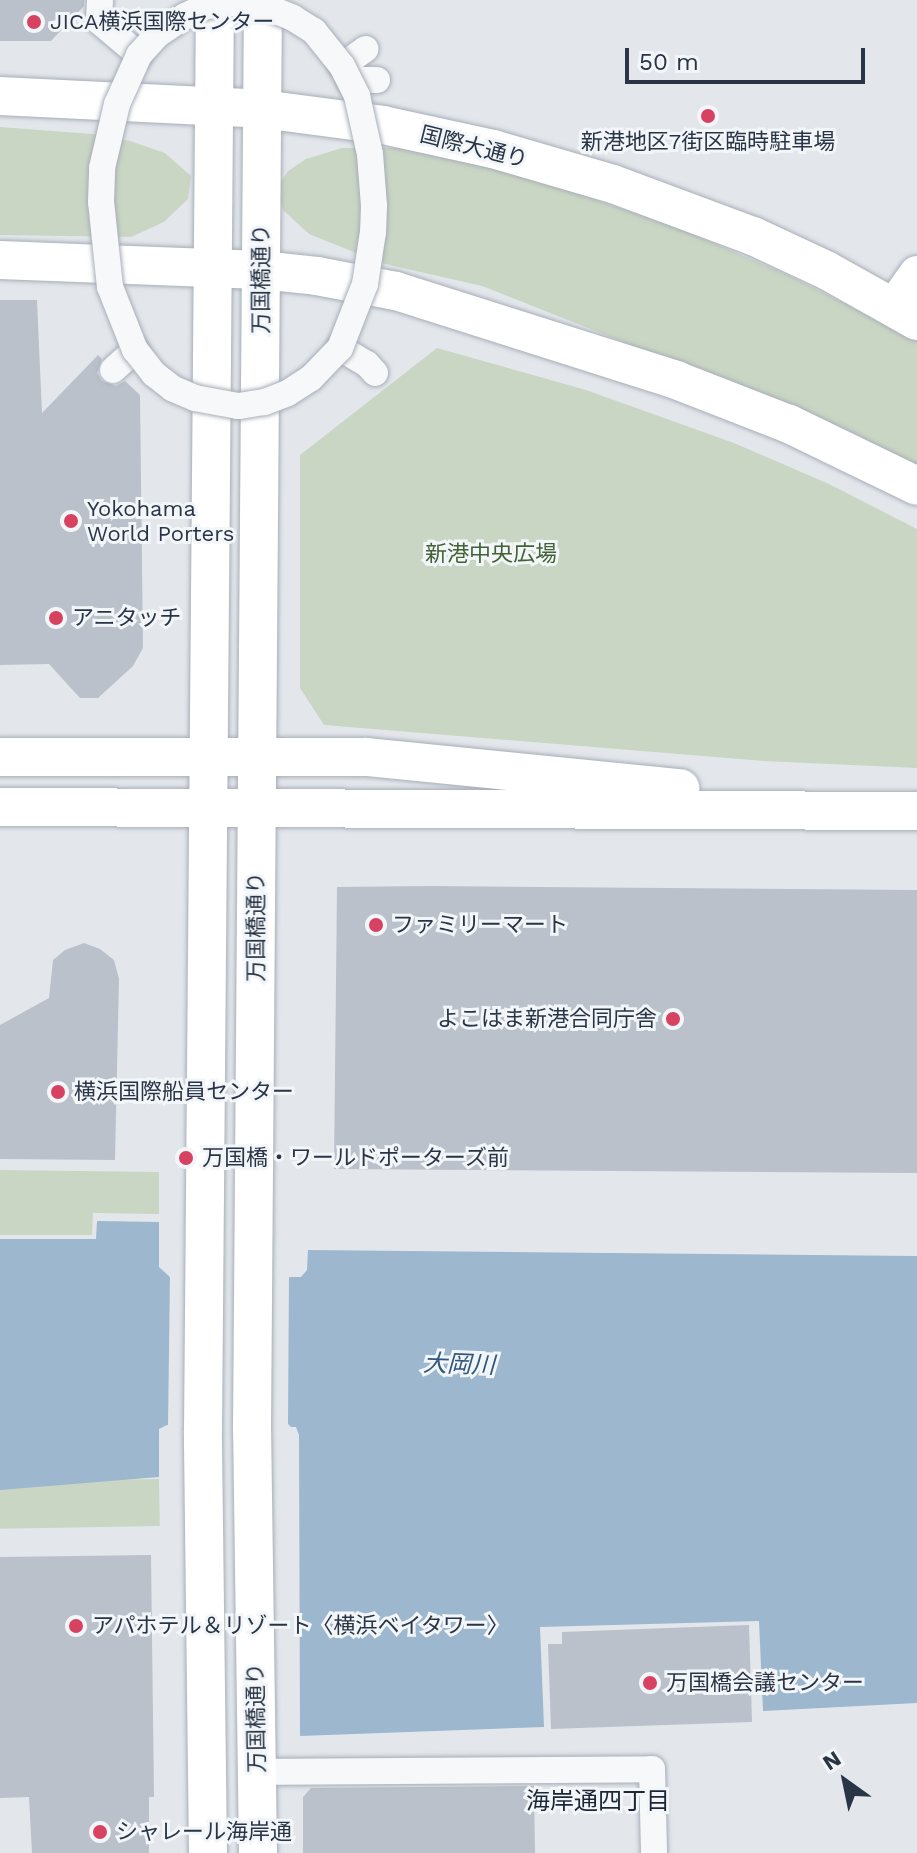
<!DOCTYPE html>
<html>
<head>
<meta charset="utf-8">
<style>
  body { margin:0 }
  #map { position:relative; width:917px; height:1853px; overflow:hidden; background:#e3e7ec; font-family:"Work Sans","Noto Sans JP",sans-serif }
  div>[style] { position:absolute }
  .green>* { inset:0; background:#cad6c4; transform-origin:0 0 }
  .water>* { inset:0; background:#9cb7ce }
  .pier>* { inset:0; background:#e3e7ec }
  .building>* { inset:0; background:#bac1ca }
  .roads { filter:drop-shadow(0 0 2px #a7aeb7) drop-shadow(0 0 2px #a7aeb7) }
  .street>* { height:26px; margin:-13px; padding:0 13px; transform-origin:13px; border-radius:13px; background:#f6f8fa }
  .secondary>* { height:38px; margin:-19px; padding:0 19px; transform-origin:19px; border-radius:19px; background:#fff }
  .bridges { filter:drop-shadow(0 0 2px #a7aeb7) drop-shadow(0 0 2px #a7aeb7) }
  .street-bridge>* { height:26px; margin:-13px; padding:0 13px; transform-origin:13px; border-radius:13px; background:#f6f8fa }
  .dots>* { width:22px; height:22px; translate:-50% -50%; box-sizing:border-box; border:4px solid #f3f6f9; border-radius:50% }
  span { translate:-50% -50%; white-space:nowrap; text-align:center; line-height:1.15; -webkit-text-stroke:6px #f3f6f9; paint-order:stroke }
  .poi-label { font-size:22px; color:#293546 }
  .left { translate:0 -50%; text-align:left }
  .right { translate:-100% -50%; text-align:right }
  .street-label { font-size:22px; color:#293546 }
  .park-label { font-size:22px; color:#416236 }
  .water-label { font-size:24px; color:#31577d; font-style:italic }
  .neighbourhood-label { font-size:24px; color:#1c2637 }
  .north { position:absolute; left:805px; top:1741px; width:80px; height:80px; -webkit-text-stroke:6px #f3f6f9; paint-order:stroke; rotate:327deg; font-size:22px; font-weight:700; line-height:32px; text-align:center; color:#293546 }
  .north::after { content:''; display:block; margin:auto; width:28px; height:36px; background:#293546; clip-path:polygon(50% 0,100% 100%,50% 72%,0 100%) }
  .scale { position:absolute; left:625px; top:48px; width:240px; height:36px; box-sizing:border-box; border:4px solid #293546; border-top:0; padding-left:10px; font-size:24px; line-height:28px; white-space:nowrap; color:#293546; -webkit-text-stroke:6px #f3f6f9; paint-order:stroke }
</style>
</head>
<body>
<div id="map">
  <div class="green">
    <div style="clip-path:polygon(0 127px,92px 134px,130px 141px,165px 153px,191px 176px,188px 199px,164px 222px,131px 237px,0 235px)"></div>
    <div style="clip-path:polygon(342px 148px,396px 148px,456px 159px,558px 187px,676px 227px,790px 276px,907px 335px,917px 341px,917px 466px,853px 433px,482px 286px,381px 263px,309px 234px,283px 210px,279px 196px,281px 182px,288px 171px,306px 159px)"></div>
    <div style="clip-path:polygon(437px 348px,586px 390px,734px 443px,829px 484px,917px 529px,917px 768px,764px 761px,324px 725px,300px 688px,300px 455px)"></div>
    <div style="clip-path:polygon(0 1170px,159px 1172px,159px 1214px,93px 1213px,92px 1235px,0 1235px)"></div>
    <div style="left:159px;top:1479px;width:47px;height:160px;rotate:89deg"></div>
  </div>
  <div class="water">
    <div style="clip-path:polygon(97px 1221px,159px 1222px,159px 1267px,171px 1278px,301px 1277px,307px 1270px,308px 1250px,917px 1256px,917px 1703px,763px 1711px,759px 1621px,540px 1627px,544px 1727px,300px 1736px,299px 1435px,296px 1427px,167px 1425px,159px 1429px,159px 1477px,0 1490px,0 1239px,96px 1239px)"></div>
  </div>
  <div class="pier">
    <div style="clip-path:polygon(170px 1272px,289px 1273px,288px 1424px,296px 1432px,296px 1468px,293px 1431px,167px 1429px,163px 1431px,163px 1472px,159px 1472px,160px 1433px,168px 1427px)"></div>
  </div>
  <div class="building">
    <div style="clip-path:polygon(0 0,84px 0,84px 6px,51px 41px,0 41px)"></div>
    <div style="clip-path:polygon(0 300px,37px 300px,42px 413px,98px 355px,102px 359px,97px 373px,102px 381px,116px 386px,125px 381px,140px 395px,143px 648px,133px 666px,98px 698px,80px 698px,49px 664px,0 665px)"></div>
    <div style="clip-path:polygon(430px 886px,917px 890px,917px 1173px,334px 1169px,337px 887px)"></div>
    <div style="clip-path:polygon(84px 943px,100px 949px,114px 960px,119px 979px,115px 1160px,0 1159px,0 1025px,49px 998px,53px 960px,65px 950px)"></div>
    <div style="clip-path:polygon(151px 1555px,154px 1797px,149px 1797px,149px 1853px,32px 1853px,29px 1797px,0 1798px,0 1557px)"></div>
    <div style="clip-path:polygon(749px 1625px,752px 1722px,551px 1729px,548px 1644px,562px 1644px,562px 1632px)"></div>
    <div style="clip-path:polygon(534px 1786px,535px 1853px,303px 1853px,303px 1797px,311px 1788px)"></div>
  </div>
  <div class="roads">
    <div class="street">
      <div style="left:100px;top:0;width:21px;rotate:93deg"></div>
      <div style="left:99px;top:21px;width:52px;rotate:40.4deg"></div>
      <div style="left:342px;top:66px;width:29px;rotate:-36deg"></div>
      <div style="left:350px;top:80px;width:27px"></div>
      <div style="left:340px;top:348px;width:31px;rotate:31deg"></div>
      <div style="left:367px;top:364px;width:12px;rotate:48deg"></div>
      <div style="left:113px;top:370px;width:30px;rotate:-42deg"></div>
      <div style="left:257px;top:1772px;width:395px;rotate:-0.4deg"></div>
      <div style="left:652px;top:1769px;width:84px;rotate:88.6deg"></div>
    </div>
    <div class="secondary">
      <div style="left:0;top:96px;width:262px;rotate:2.8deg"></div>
      <div style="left:262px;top:109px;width:122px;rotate:7.5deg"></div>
      <div style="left:383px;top:125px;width:113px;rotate:12.3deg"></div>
      <div style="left:493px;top:149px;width:125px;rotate:16.3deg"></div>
      <div style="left:613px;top:184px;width:149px;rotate:20.4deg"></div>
      <div style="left:753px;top:236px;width:81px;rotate:25deg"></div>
      <div style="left:826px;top:270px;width:104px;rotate:29.3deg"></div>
      <div style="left:0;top:260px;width:261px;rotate:2.2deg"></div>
      <div style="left:261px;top:270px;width:56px;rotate:6.1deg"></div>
      <div style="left:317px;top:276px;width:80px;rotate:10.8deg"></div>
      <div style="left:396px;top:291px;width:294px;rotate:17.6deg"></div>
      <div style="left:676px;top:380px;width:121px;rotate:21.3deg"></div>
      <div style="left:789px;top:424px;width:142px;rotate:25.8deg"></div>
      <div style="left:895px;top:307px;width:39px;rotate:-55deg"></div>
      <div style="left:0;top:757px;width:367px"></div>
      <div style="left:367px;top:757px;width:315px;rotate:5.7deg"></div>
      <div style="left:0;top:807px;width:917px;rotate:0.25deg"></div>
      <div style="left:208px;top:1853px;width:422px;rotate:-90.7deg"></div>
      <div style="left:203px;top:1431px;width:1431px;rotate:-89.52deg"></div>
      <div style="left:258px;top:1853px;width:423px;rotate:-90.8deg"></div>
      <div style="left:252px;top:1430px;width:1430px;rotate:-89.56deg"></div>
    </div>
  </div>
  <div class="bridges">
    <div class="street-bridge">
      <div style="left:236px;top:3px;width:28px;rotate:6deg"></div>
      <div style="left:264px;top:6px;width:31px;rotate:22deg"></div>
      <div style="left:293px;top:18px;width:25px;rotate:32deg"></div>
      <div style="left:314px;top:31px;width:45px;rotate:51.3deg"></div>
      <div style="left:342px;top:66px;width:34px;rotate:63deg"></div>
      <div style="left:357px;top:96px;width:59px;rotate:77.4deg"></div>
      <div style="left:370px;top:154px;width:52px;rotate:85.6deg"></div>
      <div style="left:374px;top:206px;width:26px;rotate:92deg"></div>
      <div style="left:373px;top:232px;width:53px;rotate:98.7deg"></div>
      <div style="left:365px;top:284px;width:69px;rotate:111.3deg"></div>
      <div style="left:340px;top:348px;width:42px;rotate:134deg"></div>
      <div style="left:311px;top:378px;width:27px;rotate:147deg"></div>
      <div style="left:288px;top:393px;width:26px;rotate:159deg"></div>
      <div style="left:264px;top:402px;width:26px;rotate:171deg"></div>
      <div style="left:238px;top:406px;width:44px;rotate:-169.5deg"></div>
      <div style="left:195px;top:398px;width:25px;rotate:-157deg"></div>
      <div style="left:172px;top:388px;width:23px;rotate:-142deg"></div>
      <div style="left:154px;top:374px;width:31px;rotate:-128deg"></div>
      <div style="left:135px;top:350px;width:68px;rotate:-111.6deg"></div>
      <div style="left:110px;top:287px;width:85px;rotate:-96deg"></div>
      <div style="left:101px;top:202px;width:34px;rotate:-88deg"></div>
      <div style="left:102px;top:168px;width:66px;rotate:-76.8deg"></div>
      <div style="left:117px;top:104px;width:54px;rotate:-65.8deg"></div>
      <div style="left:139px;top:55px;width:27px;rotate:-48deg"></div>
      <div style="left:157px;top:35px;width:34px;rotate:-34deg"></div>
      <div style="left:185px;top:16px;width:23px;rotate:-25deg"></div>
      <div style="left:206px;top:6px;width:30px;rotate:-6deg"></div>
    </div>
  </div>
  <div class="dots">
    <div style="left:34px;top:22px;background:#d74261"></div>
    <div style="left:708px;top:116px;background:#d74261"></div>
    <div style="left:71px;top:521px;background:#d74261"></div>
    <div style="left:56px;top:618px;background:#d74261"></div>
    <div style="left:376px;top:925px;background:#d74261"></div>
    <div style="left:673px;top:1019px;background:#d74261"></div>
    <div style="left:58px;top:1092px;background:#d74261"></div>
    <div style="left:186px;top:1158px;background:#d74261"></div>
    <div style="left:76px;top:1626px;background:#d74261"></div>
    <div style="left:650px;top:1683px;background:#d74261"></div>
    <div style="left:100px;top:1832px;background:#d74261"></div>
  </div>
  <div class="poi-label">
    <span class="left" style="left:50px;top:22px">JICA横浜国際センター</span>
    <span style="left:708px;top:142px">新港地区7街区臨時駐車場</span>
    <span class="left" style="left:87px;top:521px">Yokohama<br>World Porters</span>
    <span class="left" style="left:72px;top:618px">アニタッチ</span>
    <span class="left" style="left:392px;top:925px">ファミリーマート</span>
    <span class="right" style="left:657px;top:1019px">よこはま新港合同庁舎</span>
    <span class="left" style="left:74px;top:1092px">横浜国際船員センター</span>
    <span class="left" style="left:202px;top:1158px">万国橋・ワールドポーターズ前</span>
    <span class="left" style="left:92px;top:1626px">アパホテル＆リゾート〈横浜ベイタワー〉</span>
    <span class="left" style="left:666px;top:1683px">万国橋会議センター</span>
    <span class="left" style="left:116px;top:1832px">シャレール海岸通</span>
  </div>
  <div class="street-label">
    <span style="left:474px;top:147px;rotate:14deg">国際大通り</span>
    <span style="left:261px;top:279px;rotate:-90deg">万国橋通り</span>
    <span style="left:256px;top:927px;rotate:-90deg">万国橋通り</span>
    <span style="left:256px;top:1718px;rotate:-91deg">万国橋通り</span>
  </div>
  <div class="park-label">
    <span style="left:491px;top:554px">新港中央広場</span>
  </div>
  <div class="water-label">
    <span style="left:459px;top:1365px;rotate:2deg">大岡川</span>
  </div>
  <div class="neighbourhood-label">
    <span style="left:598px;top:1802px">海岸通四丁目</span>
  </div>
  <div class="north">N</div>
  <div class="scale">50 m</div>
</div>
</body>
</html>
